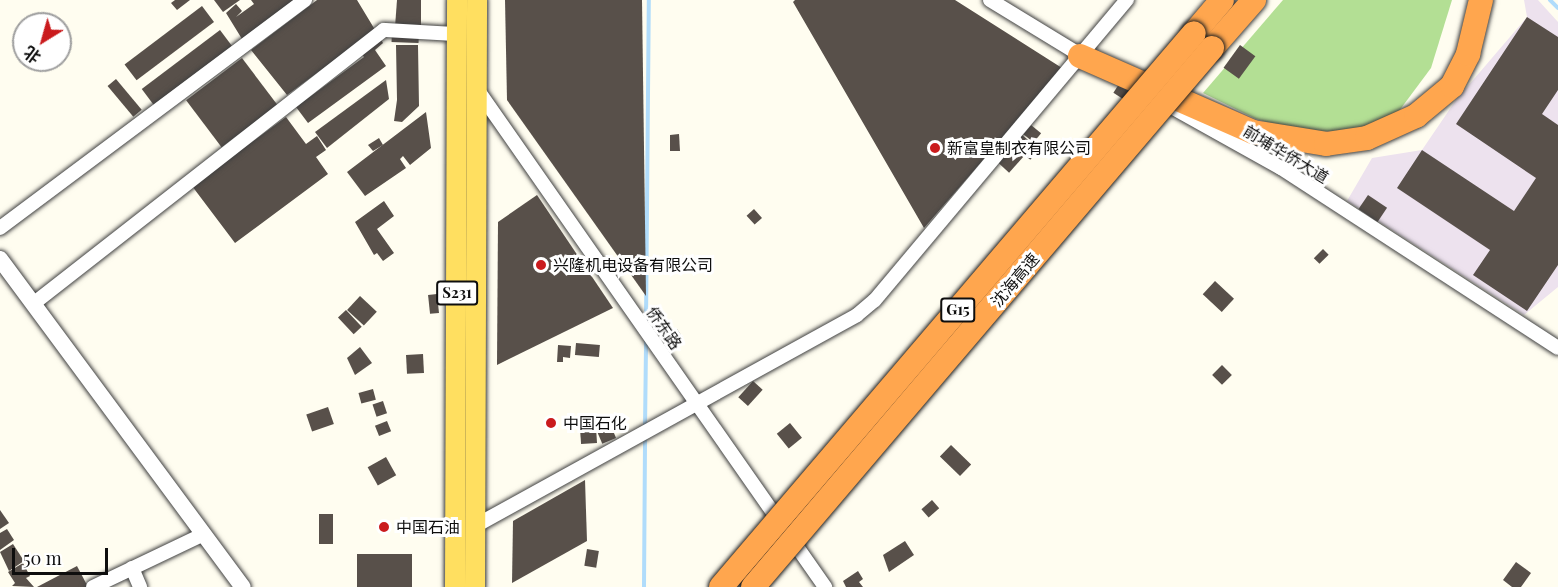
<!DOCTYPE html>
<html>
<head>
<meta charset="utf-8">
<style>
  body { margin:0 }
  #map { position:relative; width:1558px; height:587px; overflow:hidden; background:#fffdf0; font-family:"Playfair Display","Noto Sans SC",serif }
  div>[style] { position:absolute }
  .industrial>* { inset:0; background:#ede2ee }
  .forest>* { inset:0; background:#b3df94 }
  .stream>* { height:4px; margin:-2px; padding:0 2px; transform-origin:2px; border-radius:2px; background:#b0dcfb }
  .building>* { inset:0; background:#58504a; transform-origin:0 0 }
  .roads { filter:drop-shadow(0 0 2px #414141) drop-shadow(0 0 2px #414141) }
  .minor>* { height:14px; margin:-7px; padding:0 7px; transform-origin:7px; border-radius:7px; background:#fff }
  .tertiary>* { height:16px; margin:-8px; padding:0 8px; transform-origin:8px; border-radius:8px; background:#fff }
  .primary>* { height:20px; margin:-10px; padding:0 10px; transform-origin:10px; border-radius:10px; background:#ffdf60 }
  .motorway>* { height:24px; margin:-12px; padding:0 12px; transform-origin:12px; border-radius:12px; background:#ffa64e }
  .bridges { filter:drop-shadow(0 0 2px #1f1f1f) drop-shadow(0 0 2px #1f1f1f) }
  .motorway-bridge>* { height:24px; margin:-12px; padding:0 12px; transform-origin:12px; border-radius:12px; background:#ffa64e }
  .dots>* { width:16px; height:16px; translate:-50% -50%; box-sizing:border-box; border:3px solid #fff; border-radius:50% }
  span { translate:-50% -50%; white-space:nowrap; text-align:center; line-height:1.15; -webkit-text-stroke:6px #fff; paint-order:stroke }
  .shield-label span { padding:2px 4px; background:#fff; border:2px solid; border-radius:4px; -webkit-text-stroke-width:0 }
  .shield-label { font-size:15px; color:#0e0e0e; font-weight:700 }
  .poi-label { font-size:16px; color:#0e0e0e }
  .left { translate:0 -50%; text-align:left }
  .street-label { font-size:16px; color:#0e0e0e }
  .north { position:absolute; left:12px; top:12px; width:60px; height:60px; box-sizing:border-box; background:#fff; border:2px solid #9f9f9f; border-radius:50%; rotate:217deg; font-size:16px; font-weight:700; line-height:24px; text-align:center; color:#0e0e0e }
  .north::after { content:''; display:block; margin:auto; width:21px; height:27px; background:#ca1b1d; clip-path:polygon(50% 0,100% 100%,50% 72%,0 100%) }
  .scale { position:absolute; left:12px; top:548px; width:96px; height:27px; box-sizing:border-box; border:3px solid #0e0e0e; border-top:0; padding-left:8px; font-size:18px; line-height:21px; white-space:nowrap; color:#0e0e0e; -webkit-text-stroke:4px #fff; paint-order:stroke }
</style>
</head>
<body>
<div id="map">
  <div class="industrial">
    <div style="clip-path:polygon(1524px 0,1538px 0,1558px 22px,1558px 287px,1524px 315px,1347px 201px,1372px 158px,1422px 150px,1456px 100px,1527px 17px)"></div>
  </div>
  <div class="forest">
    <div style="clip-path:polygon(1283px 0,1452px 0,1431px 68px,1399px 111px,1369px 130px,1301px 132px,1256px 119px,1203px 93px)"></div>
  </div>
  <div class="stream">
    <div style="left:1550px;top:0;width:11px;rotate:45deg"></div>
    <div style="left:646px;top:323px;width:323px;rotate:-89.5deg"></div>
    <div style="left:645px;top:428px;width:88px;rotate:-89.3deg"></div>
    <div style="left:644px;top:587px;width:151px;rotate:-89.6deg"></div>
  </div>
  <div class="building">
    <div style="clip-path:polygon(175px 0,190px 0,177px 10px,171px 3px)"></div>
    <div style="clip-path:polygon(214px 0,240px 0,223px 12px)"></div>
    <div style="clip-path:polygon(251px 0,294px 0,242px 39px,226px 13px,236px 4px,242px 11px,236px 17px,254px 4px)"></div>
    <div style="clip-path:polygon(317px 0,357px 0,383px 43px,375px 50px,386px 66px,308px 123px,296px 107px,364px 57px,355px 45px,287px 95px,251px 50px)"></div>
    <div style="clip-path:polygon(397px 0,421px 0,421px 25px,417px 29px,395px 27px)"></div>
    <div style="clip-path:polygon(505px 0,642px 0,646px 296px,507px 100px)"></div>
    <div style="clip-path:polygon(795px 0,955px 0,1062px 68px,995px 146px,997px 151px,990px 152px,924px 228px,793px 2px)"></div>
    <div style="left:202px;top:6px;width:20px;height:97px;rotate:53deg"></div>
    <div style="clip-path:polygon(1527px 17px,1558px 37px,1558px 90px,1542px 114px,1558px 125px,1558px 265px,1527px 311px,1473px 275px,1490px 250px,1397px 188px,1422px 150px,1514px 211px,1536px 178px,1456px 124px)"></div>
    <div style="left:392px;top:29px;width:27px;height:13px;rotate:2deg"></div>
    <div style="left:220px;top:30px;width:20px;height:98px;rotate:53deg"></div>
    <div style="clip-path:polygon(396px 45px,418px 45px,419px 106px,402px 122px,394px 121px,397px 100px)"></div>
    <div style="left:1240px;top:45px;width:19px;height:28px;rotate:36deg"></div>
    <div style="left:242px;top:58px;width:59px;height:70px;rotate:53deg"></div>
    <div style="left:116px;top:79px;width:40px;height:11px;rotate:50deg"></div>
    <div style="clip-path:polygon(386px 80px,389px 99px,327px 148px,315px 132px)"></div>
    <div style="left:1121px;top:81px;width:17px;height:14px;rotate:33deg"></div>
    <div style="clip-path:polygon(426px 112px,431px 148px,410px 165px,403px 156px,400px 159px,406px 168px,365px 196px,347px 172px)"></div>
    <div style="clip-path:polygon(286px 117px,306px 144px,317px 136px,326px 150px,316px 157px,328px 174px,235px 243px,192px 186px)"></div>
    <div style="left:1031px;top:125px;width:13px;height:12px;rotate:39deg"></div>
    <div style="clip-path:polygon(679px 134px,680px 151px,670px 151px,670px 135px)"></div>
    <div style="left:1022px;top:135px;width:22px;height:14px;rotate:39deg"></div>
    <div style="clip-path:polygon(379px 138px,383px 145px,373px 151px,368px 145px)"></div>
    <div style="left:1012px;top:147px;width:15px;height:21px;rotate:42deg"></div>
    <div style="clip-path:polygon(1306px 172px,1317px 178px,1311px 188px,1301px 181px)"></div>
    <div style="clip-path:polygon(537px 195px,613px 308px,497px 365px,498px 222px)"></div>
    <div style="left:1368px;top:195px;width:23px;height:17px;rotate:34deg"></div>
    <div style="clip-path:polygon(384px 201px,394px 216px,377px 229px,394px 253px,383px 261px,377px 253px,374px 255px,355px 222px)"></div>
    <div style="left:754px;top:209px;width:12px;height:10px;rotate:48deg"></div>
    <div style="left:1323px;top:249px;width:8px;height:13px;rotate:45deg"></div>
    <div style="left:1215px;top:281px;width:26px;height:18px;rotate:43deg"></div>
    <div style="left:437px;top:294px;width:19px;height:9px;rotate:84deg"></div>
    <div style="left:360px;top:296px;width:23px;height:19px;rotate:43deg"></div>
    <div style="left:346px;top:310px;width:23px;height:11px;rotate:47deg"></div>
    <div style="left:677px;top:329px;width:11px;height:9px;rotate:56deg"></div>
    <div style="left:576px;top:343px;width:24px;height:12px;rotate:5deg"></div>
    <div style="clip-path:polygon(558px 345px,571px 346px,570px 358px,563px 357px,563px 362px,557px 362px)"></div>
    <div style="clip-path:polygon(360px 347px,372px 363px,355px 375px,347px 358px)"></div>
    <div style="left:423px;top:354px;width:19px;height:17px;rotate:87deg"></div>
    <div style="left:1222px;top:365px;width:14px;height:14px;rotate:45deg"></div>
    <div style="left:753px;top:381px;width:13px;height:22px;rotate:42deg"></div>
    <div style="left:373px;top:389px;width:11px;height:15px;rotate:75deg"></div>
    <div style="left:383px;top:401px;width:13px;height:11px;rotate:72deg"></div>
    <div style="left:328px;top:407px;width:18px;height:23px;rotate:71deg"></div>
    <div style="left:387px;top:421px;width:11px;height:13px;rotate:68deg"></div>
    <div style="left:790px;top:423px;width:19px;height:17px;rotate:51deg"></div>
    <div style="left:611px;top:426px;width:13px;height:15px;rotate:67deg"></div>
    <div style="left:596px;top:428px;width:15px;height:16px;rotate:86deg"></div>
    <div style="left:951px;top:445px;width:28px;height:16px;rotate:44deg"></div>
    <div style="left:386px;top:457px;width:21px;height:21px;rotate:61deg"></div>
    <div style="clip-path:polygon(585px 480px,587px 541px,512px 583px,513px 521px)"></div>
    <div style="left:932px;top:500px;width:11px;height:14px;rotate:49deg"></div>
    <div style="clip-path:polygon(0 510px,9px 523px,0 529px)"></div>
    <div style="left:319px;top:514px;width:14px;height:30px"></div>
    <div style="clip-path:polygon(7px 529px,14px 540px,0 550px,0 533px)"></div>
    <div style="clip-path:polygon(905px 541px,914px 555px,889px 572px,883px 555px)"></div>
    <div style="clip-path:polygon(13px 544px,24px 561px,9px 571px,0 552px)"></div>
    <div style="left:587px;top:549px;width:12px;height:17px;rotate:9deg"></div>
    <div style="left:357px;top:554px;width:55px;height:33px"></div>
    <div style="clip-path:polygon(1516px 562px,1531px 573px,1521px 587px,1512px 587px,1503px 580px)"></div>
    <div style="clip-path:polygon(23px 563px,30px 576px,26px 578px,34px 587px,12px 586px,15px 583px,8px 572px)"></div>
    <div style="clip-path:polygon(77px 566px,88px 587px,37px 587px)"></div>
    <div style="clip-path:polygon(858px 571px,863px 579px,859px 582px,863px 587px,846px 587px,843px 581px)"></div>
  </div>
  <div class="roads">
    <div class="minor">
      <div style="left:990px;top:0;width:111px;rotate:31.4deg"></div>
      <div style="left:477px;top:89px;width:608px;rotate:55.05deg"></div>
      <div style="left:1175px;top:109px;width:121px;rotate:29.1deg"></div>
      <div style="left:1281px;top:168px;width:330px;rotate:33deg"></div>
      <div style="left:0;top:228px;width:381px;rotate:-36.8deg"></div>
      <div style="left:33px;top:304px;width:445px;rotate:-38deg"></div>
      <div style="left:384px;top:30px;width:72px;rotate:3.2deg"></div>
      <div style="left:475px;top:526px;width:436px;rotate:-28.9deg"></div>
      <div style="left:857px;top:315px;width:23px;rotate:-40deg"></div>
      <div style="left:875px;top:300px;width:392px;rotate:-50deg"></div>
      <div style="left:132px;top:568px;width:21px;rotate:67deg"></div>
      <div style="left:93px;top:587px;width:123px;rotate:-25.5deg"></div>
    </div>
    <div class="tertiary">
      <div style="left:0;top:259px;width:408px;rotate:53.5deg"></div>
    </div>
    <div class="primary">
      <div style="left:455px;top:587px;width:587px;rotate:-89.8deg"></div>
      <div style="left:475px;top:587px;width:587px;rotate:-89.8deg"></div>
    </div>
    <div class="motorway">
      <div style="left:1194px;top:33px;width:43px;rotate:-49.7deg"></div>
      <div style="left:1212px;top:48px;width:64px;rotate:-48.8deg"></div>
      <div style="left:1080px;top:56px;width:189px;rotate:23.7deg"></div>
      <div style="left:1253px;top:132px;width:74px;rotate:9.3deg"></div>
      <div style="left:1326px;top:144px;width:41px;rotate:-8.3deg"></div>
      <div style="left:1367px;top:138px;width:54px;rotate:-24.2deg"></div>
      <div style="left:1416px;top:116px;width:47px;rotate:-39.8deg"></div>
      <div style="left:1452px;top:86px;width:36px;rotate:-63deg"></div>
      <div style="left:1468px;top:54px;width:56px;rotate:-76.5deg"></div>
    </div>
  </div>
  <div class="bridges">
    <div class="motorway-bridge">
      <div style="left:721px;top:587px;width:728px;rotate:-49.51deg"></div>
      <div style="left:753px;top:587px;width:708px;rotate:-49.58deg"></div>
    </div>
  </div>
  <div class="dots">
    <div style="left:935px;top:148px;background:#ca1b1d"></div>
    <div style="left:541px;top:265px;background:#ca1b1d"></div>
    <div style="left:551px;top:423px;background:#ca1b1d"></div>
    <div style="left:384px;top:527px;background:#ca1b1d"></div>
  </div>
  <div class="shield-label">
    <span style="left:457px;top:293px">S231</span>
    <span style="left:958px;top:310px">G15</span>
  </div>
  <div class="poi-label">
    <span class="left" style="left:947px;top:148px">新富皇制衣有限公司</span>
    <span class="left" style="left:553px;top:265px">兴隆机电设备有限公司</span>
    <span class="left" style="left:563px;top:423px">中国石化</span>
    <span class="left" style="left:396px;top:527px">中国石油</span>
  </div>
  <div class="street-label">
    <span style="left:1286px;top:154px;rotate:31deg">前埔华侨大道</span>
    <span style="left:1015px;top:280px;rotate:-50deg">沈海高速</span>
    <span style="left:664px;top:328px;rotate:55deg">侨东路</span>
  </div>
  <div class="north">北</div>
  <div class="scale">50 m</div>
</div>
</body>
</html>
